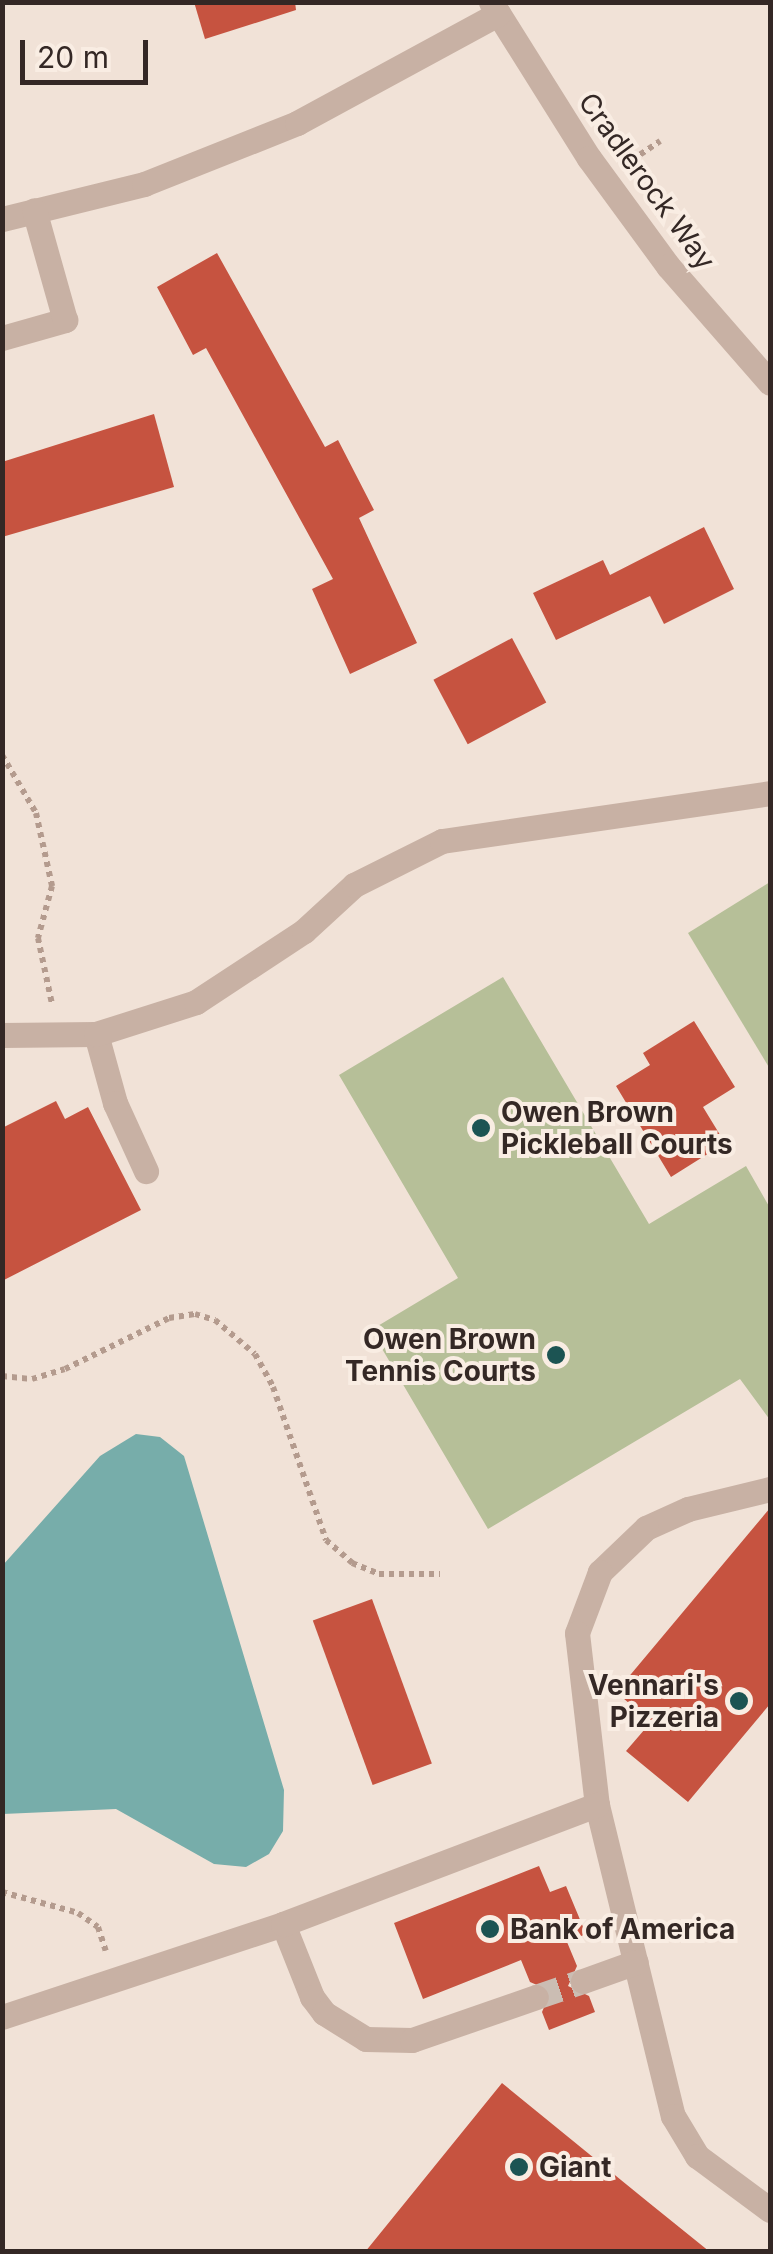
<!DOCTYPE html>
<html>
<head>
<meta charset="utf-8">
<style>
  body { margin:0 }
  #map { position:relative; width:773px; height:2254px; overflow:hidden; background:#f1e2d7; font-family:Inter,sans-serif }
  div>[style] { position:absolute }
  .green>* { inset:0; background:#b6bf98 }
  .water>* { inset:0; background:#77adaa }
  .building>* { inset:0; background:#c65340; transform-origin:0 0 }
  .minor-tunnel>* { height:25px; margin-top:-12.5px; transform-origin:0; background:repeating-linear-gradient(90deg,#cbbdb3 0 25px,transparent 0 37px) }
  .path>* { height:6px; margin-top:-3px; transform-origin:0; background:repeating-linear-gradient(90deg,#b49b8e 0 5px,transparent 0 10px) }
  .minor>* { height:25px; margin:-12.5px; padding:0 12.5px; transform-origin:12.5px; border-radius:12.5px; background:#c8b1a4 }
  .dots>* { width:28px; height:28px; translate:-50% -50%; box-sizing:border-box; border:5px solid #f9ede3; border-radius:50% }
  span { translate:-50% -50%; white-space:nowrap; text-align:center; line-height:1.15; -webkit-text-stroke:8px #f9ede3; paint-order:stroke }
  .street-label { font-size:28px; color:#342825 }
  .poi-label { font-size:28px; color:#342825; font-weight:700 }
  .left { translate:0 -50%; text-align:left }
  .right { translate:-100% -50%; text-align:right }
  .frame { position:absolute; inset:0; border:5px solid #342825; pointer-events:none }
  .scale { position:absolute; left:20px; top:40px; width:128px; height:45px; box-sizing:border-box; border:5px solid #342825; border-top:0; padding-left:12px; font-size:30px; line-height:35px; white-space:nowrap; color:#342825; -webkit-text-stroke:8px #f9ede3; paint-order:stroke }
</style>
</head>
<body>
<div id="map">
  <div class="green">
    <div style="clip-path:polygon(770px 882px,770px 1069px,688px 933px)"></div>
    <div style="clip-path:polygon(503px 977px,649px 1224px,746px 1166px,770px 1208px,770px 1420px,740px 1379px,488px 1529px,371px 1330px,458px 1278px,339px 1075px)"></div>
  </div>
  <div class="water">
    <div style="clip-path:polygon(136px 1434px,160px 1437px,184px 1456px,284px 1790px,283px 1831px,269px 1854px,246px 1867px,214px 1864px,116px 1809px,3px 1814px,3px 1565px,100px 1456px)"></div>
  </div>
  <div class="building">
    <div style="clip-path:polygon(194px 2px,295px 2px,296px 10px,205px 39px)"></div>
    <div style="clip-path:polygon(217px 253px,325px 447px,338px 440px,374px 510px,359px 518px,417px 643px,350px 674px,312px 589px,333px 579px,206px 348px,193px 355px,157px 287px)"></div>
    <div style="clip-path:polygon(154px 414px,174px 487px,2px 537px,2px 462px)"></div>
    <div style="clip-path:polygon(704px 527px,734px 589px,664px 624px,650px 596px,556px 640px,533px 593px,603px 560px,610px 575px)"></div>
    <div style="left:512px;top:638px;width:73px;height:89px;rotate:62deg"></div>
    <div style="clip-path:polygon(694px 1021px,735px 1087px,703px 1107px,725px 1143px,671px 1177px,616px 1086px,650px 1065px,643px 1053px)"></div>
    <div style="clip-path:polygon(56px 1101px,65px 1119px,88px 1107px,141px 1210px,2px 1281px,2px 1128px)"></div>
    <div style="clip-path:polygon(770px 1508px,770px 1704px,688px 1802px,626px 1751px,651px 1722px,616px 1692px)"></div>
    <div style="left:372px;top:1599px;width:175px;height:63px;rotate:70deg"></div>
    <div style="clip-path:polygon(539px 1866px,550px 1892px,566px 1886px,586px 1934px,567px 1942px,577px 1966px,568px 1986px,589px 1996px,595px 2012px,549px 2030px,542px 2012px,551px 1991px,530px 1982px,521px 1960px,423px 1999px,394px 1923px)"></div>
    <div style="clip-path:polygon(502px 2083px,648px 2202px,710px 2252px,365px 2252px)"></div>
  </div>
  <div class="minor-tunnel">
    <div style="left:536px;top:1997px;width:50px;rotate:-18.8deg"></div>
  </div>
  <div class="path">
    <div style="left:632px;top:160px;width:34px;rotate:-34deg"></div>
    <div style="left:2px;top:755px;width:67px;rotate:59.6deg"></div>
    <div style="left:36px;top:813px;width:75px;rotate:77.6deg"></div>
    <div style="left:52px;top:886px;width:54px;rotate:105.1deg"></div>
    <div style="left:38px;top:938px;width:67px;rotate:78deg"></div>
    <div style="left:2px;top:1376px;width:30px;rotate:6deg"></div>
    <div style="left:32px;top:1379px;width:34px;rotate:-17deg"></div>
    <div style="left:65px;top:1369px;width:116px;rotate:-26.1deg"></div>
    <div style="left:169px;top:1318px;width:26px;rotate:-9deg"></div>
    <div style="left:195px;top:1314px;width:21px;rotate:17deg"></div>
    <div style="left:215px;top:1320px;width:52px;rotate:40.4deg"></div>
    <div style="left:255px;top:1354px;width:38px;rotate:61deg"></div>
    <div style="left:273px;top:1387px;width:162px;rotate:70.9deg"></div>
    <div style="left:326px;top:1540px;width:35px;rotate:41deg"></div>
    <div style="left:352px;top:1563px;width:29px;rotate:22deg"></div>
    <div style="left:379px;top:1574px;width:61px"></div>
    <div style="left:2px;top:1892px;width:79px;rotate:15.4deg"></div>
    <div style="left:78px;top:1913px;width:24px;rotate:35deg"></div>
    <div style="left:98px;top:1927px;width:25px;rotate:72deg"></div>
  </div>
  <div class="minor">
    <div style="left:491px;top:2px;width:184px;rotate:57.9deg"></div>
    <div style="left:589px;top:158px;width:134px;rotate:53.8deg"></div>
    <div style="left:668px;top:266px;width:155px;rotate:48.9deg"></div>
    <div style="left:2px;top:219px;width:146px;rotate:-13.8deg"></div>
    <div style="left:144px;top:184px;width:165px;rotate:-21.7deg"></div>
    <div style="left:297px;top:123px;width:229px;rotate:-28.5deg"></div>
    <div style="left:2px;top:338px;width:66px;rotate:-15.9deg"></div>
    <div style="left:65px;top:320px;width:114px;rotate:-105.7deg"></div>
    <div style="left:96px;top:1034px;width:72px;rotate:74.6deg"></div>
    <div style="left:115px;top:1103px;width:75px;rotate:65.5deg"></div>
    <div style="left:2px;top:1035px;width:94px;rotate:-0.6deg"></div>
    <div style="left:96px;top:1034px;width:105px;rotate:-17.7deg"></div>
    <div style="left:196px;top:1002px;width:129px;rotate:-33.3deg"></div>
    <div style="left:304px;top:931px;width:68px;rotate:-42.6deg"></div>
    <div style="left:354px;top:885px;width:98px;rotate:-26.6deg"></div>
    <div style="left:442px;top:841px;width:331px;rotate:-8.3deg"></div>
    <div style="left:770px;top:1489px;width:84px;rotate:166.3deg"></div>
    <div style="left:688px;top:1509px;width:46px;rotate:155.7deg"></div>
    <div style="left:646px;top:1528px;width:64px;rotate:136.3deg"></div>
    <div style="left:600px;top:1572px;width:65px;rotate:110.7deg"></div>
    <div style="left:577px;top:1633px;width:173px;rotate:83.4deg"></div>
    <div style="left:597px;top:1805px;width:320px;rotate:76.3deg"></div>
    <div style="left:673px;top:2116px;width:47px;rotate:59deg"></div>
    <div style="left:697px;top:2156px;width:91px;rotate:36.5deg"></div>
    <div style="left:283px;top:1924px;width:79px;rotate:68.3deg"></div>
    <div style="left:312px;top:1997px;width:20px;rotate:53deg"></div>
    <div style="left:324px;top:2013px;width:49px;rotate:31.8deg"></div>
    <div style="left:366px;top:2039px;width:46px;rotate:1.2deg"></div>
    <div style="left:412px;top:2040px;width:131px;rotate:-19.1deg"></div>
    <div style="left:583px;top:1981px;width:56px;rotate:-19.7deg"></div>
    <div style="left:2px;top:2017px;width:296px;rotate:-18.3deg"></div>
    <div style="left:283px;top:1924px;width:336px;rotate:-20.8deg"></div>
  </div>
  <div class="dots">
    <div style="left:481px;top:1128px;background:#1c5453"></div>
    <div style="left:556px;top:1355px;background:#1c5453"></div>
    <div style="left:739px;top:1701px;background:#1c5453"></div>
    <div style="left:490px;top:1929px;background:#1c5453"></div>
    <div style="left:519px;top:2167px;background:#1c5453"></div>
  </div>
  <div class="street-label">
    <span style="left:647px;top:181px;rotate:54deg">Cradlerock Way</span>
  </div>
  <div class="poi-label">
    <span class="left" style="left:501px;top:1128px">Owen Brown<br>Pickleball Courts</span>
    <span class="right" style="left:536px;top:1355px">Owen Brown<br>Tennis Courts</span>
    <span class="right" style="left:719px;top:1701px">Vennari's<br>Pizzeria</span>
    <span class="left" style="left:510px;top:1929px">Bank of America</span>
    <span class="left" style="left:539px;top:2167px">Giant</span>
  </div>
  <div class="frame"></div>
  <div class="scale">20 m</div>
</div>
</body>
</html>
